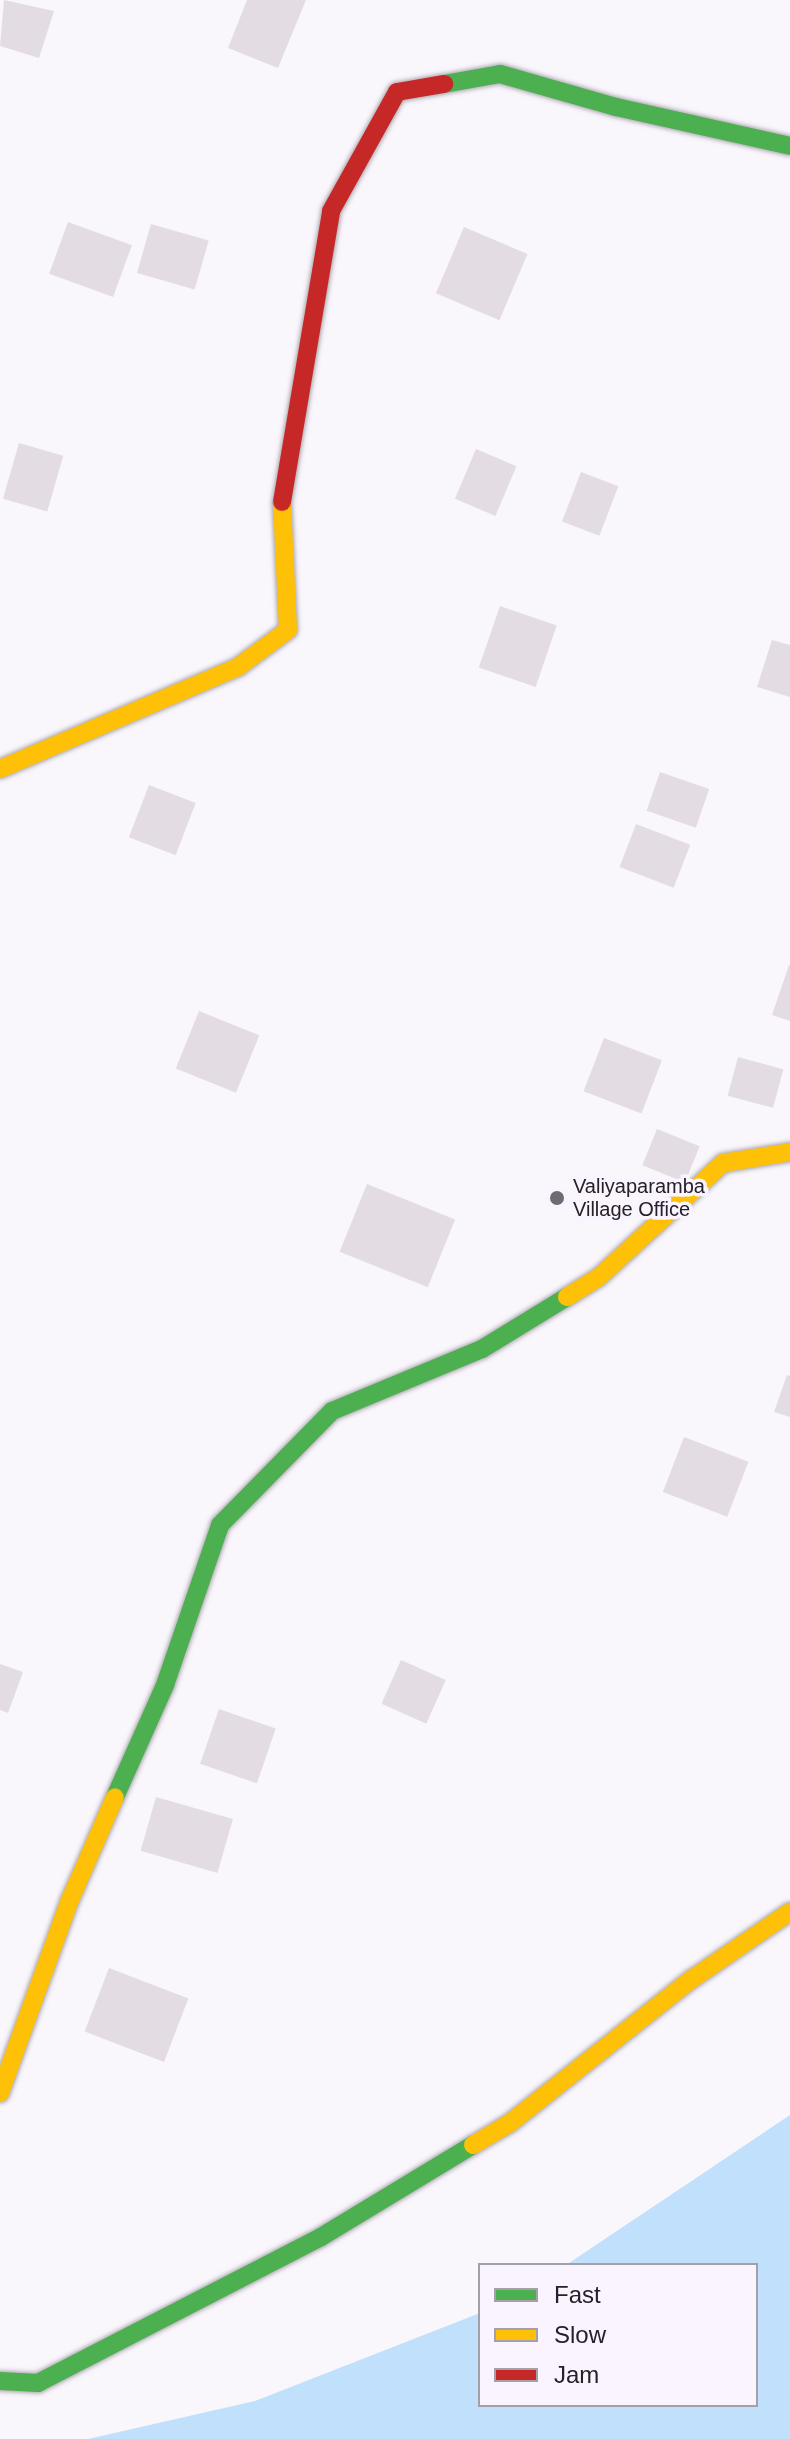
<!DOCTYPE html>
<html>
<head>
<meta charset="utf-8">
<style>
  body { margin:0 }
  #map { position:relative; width:790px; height:2439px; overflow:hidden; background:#f9f6fc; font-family:Helvetica,sans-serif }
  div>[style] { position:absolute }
  .water>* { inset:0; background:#c1e0fc }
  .building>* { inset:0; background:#e3dde3; transform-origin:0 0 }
  .roads { filter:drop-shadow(0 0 2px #aeabb2) drop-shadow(0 0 2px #aeabb2) }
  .fast>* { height:18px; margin:-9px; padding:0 9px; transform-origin:9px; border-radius:9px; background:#4caf50 }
  .slow>* { height:18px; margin:-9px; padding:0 9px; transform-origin:9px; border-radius:9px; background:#ffc107 }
  .jam>* { height:18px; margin:-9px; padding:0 9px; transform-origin:9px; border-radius:9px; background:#c62828 }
  .dots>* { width:22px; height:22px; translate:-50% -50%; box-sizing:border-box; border:4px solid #f9f4fe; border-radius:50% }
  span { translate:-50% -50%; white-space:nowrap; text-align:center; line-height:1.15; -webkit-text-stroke:7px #f9f4fe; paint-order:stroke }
  .poi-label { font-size:20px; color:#252029 }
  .left { translate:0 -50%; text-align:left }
  .legend { position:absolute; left:478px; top:2263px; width:280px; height:144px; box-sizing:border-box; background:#f9f4fe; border:2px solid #a49fa9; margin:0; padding:10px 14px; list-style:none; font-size:24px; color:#252029 }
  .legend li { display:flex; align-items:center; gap:16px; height:40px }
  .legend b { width:40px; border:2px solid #a49fa9 }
</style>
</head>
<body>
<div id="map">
  <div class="water">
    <div style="clip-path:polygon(790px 2115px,790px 2439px,88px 2439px,255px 2401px,480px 2313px,480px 2405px,756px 2405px,756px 2265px,566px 2265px)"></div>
  </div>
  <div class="building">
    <div style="clip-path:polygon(4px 0,54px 11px,39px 58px,0 46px)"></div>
    <div style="clip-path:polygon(247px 0,306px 0,278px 68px,228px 48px)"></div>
    <div style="left:68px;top:222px;width:68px;height:55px;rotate:20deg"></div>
    <div style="left:151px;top:224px;width:60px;height:51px;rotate:16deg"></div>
    <div style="left:464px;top:227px;width:69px;height:72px;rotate:23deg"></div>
    <div style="left:19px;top:443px;width:46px;height:58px;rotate:16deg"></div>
    <div style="left:476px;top:449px;width:44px;height:54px;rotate:23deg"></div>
    <div style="left:581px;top:472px;width:40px;height:53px;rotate:21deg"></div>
    <div style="left:500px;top:606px;width:60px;height:65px;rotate:19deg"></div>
    <div style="clip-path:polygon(772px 640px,790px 645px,790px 697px,757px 687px)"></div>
    <div style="left:660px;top:772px;width:52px;height:41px;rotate:19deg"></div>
    <div style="left:149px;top:785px;width:50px;height:56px;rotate:21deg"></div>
    <div style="left:636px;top:824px;width:58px;height:46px;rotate:21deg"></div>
    <div style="clip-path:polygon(789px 965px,790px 965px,790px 1021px,772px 1015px)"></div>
    <div style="left:199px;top:1011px;width:65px;height:62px;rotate:22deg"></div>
    <div style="left:604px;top:1038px;width:62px;height:57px;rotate:21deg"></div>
    <div style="left:738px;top:1057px;width:47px;height:40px;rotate:15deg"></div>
    <div style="left:657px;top:1129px;width:46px;height:39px;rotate:22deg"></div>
    <div style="left:367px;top:1184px;width:95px;height:73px;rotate:22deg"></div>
    <div style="clip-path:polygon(787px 1375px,790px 1376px,790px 1417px,774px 1412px)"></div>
    <div style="left:684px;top:1437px;width:69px;height:59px;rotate:21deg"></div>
    <div style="left:401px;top:1660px;width:49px;height:48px;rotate:24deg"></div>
    <div style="clip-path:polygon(0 1664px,23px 1672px,8px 1713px,0 1710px)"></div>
    <div style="left:219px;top:1709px;width:60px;height:58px;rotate:19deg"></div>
    <div style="left:156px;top:1797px;width:80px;height:56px;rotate:16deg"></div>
    <div style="left:109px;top:1968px;width:85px;height:68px;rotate:21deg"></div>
  </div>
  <div class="roads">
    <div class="fast">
      <div style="left:444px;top:84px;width:57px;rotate:-10.1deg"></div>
      <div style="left:500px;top:74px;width:121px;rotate:15.9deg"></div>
      <div style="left:616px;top:107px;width:178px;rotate:12.6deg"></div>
      <div style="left:115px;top:1797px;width:123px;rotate:-65.9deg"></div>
      <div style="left:165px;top:1685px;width:169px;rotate:-71deg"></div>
      <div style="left:220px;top:1525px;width:160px;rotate:-45.5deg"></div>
      <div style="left:332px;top:1411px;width:162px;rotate:-22.5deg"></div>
      <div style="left:482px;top:1349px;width:100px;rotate:-31.5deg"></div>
      <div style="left:0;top:2381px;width:38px;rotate:3deg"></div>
      <div style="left:38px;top:2383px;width:318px;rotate:-27.3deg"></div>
      <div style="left:321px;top:2237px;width:178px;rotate:-31.2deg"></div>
    </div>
    <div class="slow">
      <div style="left:0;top:769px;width:259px;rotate:-23.2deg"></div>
      <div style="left:238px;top:667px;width:62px;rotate:-36.5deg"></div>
      <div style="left:288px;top:630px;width:128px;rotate:-92.7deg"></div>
      <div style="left:567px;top:1297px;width:38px;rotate:-32deg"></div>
      <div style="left:599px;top:1277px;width:168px;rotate:-42.6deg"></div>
      <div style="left:723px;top:1163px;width:68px;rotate:-9.3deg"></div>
      <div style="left:0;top:2093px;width:205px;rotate:-70.1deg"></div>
      <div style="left:70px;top:1900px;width:112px;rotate:-66.4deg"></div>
      <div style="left:473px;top:2145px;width:43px;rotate:-30.7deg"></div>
      <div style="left:510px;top:2123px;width:232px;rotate:-38.4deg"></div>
      <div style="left:692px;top:1979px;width:119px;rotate:-34.4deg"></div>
    </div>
    <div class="jam">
      <div style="left:282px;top:502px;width:295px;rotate:-80.4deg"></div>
      <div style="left:331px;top:211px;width:136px;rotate:-61deg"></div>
      <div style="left:397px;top:92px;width:48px;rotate:-9.7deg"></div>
    </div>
  </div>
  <div class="dots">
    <div style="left:557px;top:1198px;background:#6f6b73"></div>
  </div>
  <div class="poi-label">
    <span class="left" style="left:573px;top:1198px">Valiyaparamba<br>Village Office</span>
  </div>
  <ul class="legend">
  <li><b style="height:10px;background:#4caf50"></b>Fast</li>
  <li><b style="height:10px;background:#ffc107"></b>Slow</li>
  <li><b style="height:10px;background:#c62828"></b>Jam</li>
  </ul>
</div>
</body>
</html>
